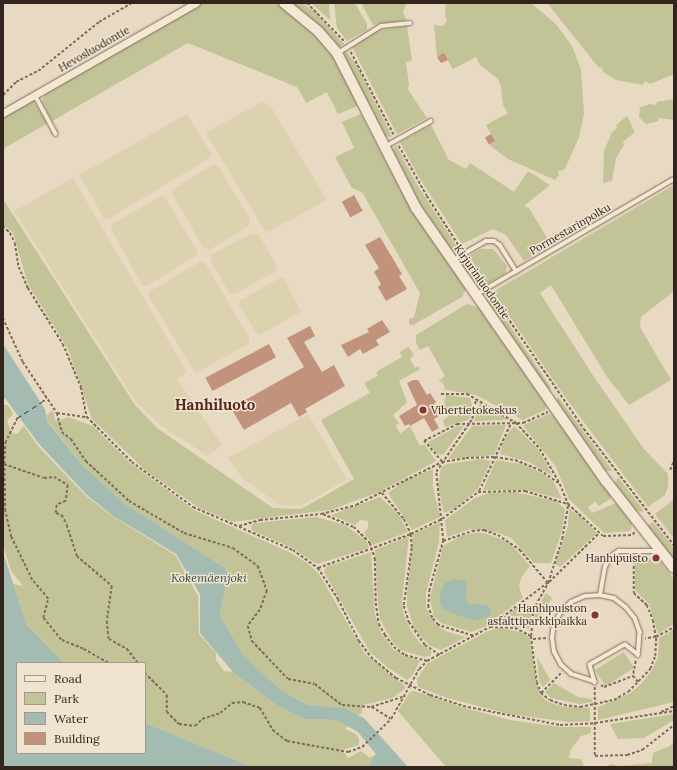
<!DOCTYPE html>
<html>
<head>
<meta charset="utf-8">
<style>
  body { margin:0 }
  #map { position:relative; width:677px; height:770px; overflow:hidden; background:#e8d9c2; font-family:Lora,serif }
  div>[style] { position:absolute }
  .farmland>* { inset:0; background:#dcd2b0 }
  .green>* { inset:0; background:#c2c497; transform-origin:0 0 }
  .water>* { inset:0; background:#a4bbb2 }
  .ferry>* { height:1px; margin-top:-0.5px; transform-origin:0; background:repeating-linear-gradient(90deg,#2f4f4a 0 5px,transparent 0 9px) }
  .building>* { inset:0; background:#c1937c; transform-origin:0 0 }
  .path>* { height:1.5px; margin-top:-0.75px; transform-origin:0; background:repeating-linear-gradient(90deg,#7f6c5b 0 3px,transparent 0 5px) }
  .roads { filter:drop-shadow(0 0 1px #7f6c5b) drop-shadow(0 0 1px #7f6c5b) }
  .lane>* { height:3.5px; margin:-1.75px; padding:0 1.75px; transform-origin:1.75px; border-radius:1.75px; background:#f4e8d4 }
  .street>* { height:7px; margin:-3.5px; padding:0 3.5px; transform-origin:3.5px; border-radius:3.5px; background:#f4e8d4 }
  .secondary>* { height:10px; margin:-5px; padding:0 5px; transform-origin:5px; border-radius:5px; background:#f4e8d4 }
  .dots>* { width:11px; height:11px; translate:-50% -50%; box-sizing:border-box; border:2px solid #f0e4d0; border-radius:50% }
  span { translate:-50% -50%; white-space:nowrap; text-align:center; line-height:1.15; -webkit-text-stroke:3px #f0e4d0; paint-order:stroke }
  .street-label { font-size:11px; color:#31251e }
  .poi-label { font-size:11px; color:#31251e }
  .left { translate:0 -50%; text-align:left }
  .right { translate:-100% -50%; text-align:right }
  .water-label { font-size:12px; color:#2f4f4a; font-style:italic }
  .district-label { font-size:15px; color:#582922; font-weight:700 }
  .frame { position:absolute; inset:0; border:4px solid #31251e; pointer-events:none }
  .legend { position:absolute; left:16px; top:662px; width:130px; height:92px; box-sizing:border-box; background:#f0e4d0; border:1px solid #a49889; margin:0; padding:5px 7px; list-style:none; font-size:12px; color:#31251e }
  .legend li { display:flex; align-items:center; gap:8px; height:20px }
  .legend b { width:20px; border:1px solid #a49889 }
</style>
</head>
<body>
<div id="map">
  <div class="farmland">
    <div style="clip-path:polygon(261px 102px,270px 105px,327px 200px,266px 233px,206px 133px)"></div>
    <div style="clip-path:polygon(187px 114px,211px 153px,210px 158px,108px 219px,104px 218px,79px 175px)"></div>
    <div style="clip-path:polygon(213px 165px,218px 166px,250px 219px,249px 226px,209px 250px,203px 247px,172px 194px,172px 190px)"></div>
    <div style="clip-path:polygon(73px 178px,187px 372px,177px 379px,222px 445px,208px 456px,160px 425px,136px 402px,14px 211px)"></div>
    <div style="clip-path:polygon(161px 196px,165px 197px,197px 251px,197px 255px,147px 286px,142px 285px,111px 229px,112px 224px)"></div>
    <div style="clip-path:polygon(252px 233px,259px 235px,277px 266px,276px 271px,235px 294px,229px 293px,211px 261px,211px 255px)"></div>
    <div style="clip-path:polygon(201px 261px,204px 261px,250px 339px,249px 343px,198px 372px,194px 371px,148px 295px,149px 292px)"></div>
    <div style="clip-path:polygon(280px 278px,284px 279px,301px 312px,260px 335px,257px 334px,239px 304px,240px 301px)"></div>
    <div style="clip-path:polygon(308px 414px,347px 479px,301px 506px,280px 505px,242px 478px,228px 458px)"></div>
  </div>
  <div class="green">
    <div style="clip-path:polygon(202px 3px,278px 3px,317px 36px,329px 51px,344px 73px,358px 106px,338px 114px,327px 92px,306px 103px,297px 87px,188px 43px,52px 121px,42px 101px,45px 94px)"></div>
    <div style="clip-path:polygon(291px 3px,303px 3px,318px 15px,344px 44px,337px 48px)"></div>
    <div style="clip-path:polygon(311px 3px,329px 3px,330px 20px,321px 12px)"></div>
    <div style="clip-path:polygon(334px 3px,355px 3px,367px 24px,367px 30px,347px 41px,337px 28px)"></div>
    <div style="clip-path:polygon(361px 3px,407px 3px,403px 11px,406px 20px,373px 25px)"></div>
    <div style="clip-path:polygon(446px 3px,531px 3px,556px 24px,572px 46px,581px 69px,584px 114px,579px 137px,570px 158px,564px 170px,558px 171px,559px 175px,555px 180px,508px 159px,489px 145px,495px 141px,486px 125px,508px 113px,503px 105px,501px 87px,498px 79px,480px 65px,476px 57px,453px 69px,444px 54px,437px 57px,434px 25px,443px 26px,447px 21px,445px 16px)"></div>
    <div style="clip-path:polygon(547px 3px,674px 3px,674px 74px,650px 84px,645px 81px,643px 85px,616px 80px,603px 72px,602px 67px,599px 68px)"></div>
    <div style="clip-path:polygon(407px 26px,412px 61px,406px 62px,409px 85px,407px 88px,427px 118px,397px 134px,352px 47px,379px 30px)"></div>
    <div style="clip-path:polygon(346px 51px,357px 65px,392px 137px,383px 136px,343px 55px)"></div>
    <div style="clip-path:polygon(674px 99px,674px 120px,658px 118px,658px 121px,646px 124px,639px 117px,640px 107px,650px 104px,656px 105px,657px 102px)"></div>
    <div style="clip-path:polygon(33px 101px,48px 123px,3px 149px,3px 118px)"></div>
    <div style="clip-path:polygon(361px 114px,404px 196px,466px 289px,462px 297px,413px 325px,409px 324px,409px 319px,414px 317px,420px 293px,362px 192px,352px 188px,335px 157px,354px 148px,342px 122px)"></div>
    <div style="clip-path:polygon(627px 116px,635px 132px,623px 142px,624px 145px,616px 158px,612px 181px,603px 183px,604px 151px,612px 132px,617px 128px,616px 125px)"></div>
    <div style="clip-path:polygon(431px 125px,449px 160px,466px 169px,470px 163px,514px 192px,528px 171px,550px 185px,524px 206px,529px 208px,547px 238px,545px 241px,547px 248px,524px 261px,506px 235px,493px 229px,462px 244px,418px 176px,400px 142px)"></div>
    <div style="clip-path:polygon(396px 145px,416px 183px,459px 250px,456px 252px,451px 250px,416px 198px,392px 152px)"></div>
    <div style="clip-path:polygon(674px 185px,674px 291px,641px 317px,640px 327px,671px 380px,629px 405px,607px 377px,551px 285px,540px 293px,594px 377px,644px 449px,668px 474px,668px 486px,665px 495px,648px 507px,565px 397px,493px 292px)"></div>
    <div style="clip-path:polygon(3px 199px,135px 405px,157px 428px,273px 508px,301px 509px,354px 479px,321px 420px,370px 393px,364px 383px,378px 376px,376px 372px,402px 357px,400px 352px,408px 347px,414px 354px,410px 359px,415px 368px,418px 366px,420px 369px,399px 381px,407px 402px,393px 415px,399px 424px,396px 425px,400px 434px,410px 426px,420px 446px,424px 444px,436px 461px,379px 492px,330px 510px,232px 522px,198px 507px,146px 471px,92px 419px,68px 349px,28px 284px,13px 233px,3px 224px)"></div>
    <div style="clip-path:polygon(481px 249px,493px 249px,507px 266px,505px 274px,487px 284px,469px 256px)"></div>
    <div style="clip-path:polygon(465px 258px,481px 283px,474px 282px,461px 265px)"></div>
    <div style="clip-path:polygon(491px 297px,551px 388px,550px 389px,547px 388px,487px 302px,487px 298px)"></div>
    <div style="clip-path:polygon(467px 304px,479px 308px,547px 406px,545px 410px,523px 420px,476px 395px,442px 389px,445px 388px,442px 382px,438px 381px,445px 376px,428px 346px,420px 350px,416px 343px,416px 335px)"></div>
    <div style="clip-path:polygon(446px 395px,470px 398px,473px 408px,468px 420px,445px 427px,443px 420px,448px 417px,443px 406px)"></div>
    <div style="clip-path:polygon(558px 397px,612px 470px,612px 471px,605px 471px,556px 401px)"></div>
    <div style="clip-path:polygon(480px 403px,505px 418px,506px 420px,474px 421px)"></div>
    <div style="clip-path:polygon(4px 405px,8px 405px,13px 414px,7px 421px,12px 433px,17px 434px,24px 426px,37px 445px,86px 496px,112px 516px,175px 555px,198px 596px,199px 634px,216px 653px,216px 660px,224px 671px,233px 672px,278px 706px,305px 719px,336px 720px,347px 726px,345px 729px,356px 734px,359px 739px,359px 745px,342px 750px,348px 758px,361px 751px,370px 758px,376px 754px,368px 767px,253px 767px,145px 723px,145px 663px,64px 663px,26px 624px,13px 584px,23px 586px,11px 571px,3px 545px)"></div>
    <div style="clip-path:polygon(53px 410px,55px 420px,59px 421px,68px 417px,93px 426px,130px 463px,194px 510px,289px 552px,307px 563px,319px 574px,365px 654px,404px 685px,405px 689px,392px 698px,363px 705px,362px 713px,358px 715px,344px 708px,308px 705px,282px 691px,244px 656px,220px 616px,228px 573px,225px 568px,125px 504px,81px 464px,47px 420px,46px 416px)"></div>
    <div style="clip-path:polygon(549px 414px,555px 416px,611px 495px,610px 499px,599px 506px,595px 502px,588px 507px,592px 513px,616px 503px,632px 523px,631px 531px,604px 533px,569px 499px,556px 467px,524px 427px,524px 425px)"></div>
    <div style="clip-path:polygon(506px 425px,494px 455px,448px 459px,472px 426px)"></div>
    <div style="clip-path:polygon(458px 426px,464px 426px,443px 455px,437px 454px,427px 443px)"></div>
    <div style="clip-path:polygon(514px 426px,538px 449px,553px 476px,529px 462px,500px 454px,504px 439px)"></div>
    <div style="clip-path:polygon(481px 459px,491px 461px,478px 489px,456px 508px,444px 513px,438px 486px,441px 467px,447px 464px)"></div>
    <div style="clip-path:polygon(496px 460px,521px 464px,540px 472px,553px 481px,562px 499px,526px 490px,483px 490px)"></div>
    <div style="clip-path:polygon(433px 469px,433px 487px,440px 517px,412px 530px,388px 493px,406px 480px)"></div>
    <div style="clip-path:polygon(618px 477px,644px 511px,642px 512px,634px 510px,615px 484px)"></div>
    <div style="clip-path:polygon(514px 492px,556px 501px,565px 509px,562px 531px,551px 563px,534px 563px,511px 538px,496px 532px,471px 529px,447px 537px,445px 520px,475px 498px,488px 493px)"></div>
    <div style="clip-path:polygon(380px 497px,399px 515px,408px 532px,373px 545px,364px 533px,368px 528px,368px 521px,361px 520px,355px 525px,331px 515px)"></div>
    <div style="clip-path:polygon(674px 499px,674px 539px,655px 514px)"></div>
    <div style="clip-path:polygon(569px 509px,581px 517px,597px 533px,560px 567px,555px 564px,568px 526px)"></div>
    <div style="clip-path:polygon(316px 517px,345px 525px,366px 541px,369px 548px,317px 564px,292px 548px,252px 530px,251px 527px,254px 523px)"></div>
    <div style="clip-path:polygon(440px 522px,439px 542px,426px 593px,426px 608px,437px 626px,448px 632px,466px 637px,441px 650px,430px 646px,415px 630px,407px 606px,407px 592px,413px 534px)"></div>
    <div style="clip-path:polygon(653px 522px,674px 548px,674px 560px,647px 526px)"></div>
    <div style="clip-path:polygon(472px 533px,484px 533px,509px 542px,530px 566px,521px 578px,519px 587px,523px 598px,485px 627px,471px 632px,441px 623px,434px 617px,430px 598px,443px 546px,461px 536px)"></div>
    <div style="clip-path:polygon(409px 536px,402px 601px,404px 616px,411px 631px,420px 643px,432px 652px,430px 656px,424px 657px,401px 650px,393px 643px,380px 619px,378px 603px,375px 550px)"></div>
    <div style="clip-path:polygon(371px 552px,375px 614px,381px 633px,393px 649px,405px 656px,420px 661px,412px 676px,407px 680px,387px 667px,370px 652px,324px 572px,326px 567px)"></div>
    <div style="clip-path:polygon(635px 558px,658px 559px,674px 579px,674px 624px,658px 634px,649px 604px,635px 590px)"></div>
    <div style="clip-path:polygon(546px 593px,552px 598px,539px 620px,533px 622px,535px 612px)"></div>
    <div style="clip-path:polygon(525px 602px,532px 607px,529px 629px,495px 624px)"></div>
    <div style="clip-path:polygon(499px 628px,516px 631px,527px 635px,530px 639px,539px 694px,548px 702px,564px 707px,590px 708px,590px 721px,569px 722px,509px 714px,447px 698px,418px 687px,417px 679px,428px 663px,488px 631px)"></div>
    <div style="clip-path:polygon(674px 629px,674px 702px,598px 720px,598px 707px,629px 694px,641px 684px,652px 670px,658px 657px,659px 638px)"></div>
    <div style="left:624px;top:652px;width:19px;height:34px;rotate:58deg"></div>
    <div style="clip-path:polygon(537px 656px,550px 680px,543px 687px,539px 681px)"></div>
    <div style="clip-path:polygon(554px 683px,578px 697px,592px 699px,592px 702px,580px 704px,551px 698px,545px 692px)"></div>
    <div style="clip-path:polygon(414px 691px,468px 709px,510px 720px,560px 727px,591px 727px,591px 733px,581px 736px,570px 751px,569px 758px,581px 759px,584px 767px,446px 767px,398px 711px,410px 692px)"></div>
    <div style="clip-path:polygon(674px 714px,674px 720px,644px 738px,618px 739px,610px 724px)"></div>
    <div style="clip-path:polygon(674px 741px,674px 767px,606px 767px,610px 764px,619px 766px,652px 763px,653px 753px,670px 746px)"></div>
  </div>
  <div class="water">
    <div style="clip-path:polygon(3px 344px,45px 409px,47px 421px,81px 464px,125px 504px,225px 568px,228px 573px,220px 616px,244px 656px,282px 691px,308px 705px,344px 708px,364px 718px,408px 767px,368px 767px,376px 754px,358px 732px,336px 720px,305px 719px,278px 706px,233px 672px,200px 633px,200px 594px,176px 554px,113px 516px,87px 495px,39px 444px,5px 398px,3px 403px)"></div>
    <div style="clip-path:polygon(3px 552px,26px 624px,64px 663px,17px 663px,17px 753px,145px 753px,145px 723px,253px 767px,3px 766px)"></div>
    <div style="clip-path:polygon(454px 579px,467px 581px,466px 599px,468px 604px,487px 605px,491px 610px,490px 616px,474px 621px,444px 610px,440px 603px,440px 594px,445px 583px)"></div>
  </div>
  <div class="ferry">
    <div style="left:17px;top:418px;width:30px;rotate:-33deg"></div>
  </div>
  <div class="building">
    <div style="clip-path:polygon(444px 53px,448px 60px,441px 63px,437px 57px)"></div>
    <div style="left:491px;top:134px;width:8px;height:7px;rotate:60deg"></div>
    <div style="left:354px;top:195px;width:18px;height:14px;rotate:61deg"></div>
    <div style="clip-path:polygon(380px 237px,402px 274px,399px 276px,407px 289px,386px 301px,378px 287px,381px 284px,374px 272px,379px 268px,365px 245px)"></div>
    <div style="clip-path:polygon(382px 320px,390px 332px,376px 340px,379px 345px,363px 354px,360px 349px,348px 357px,341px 345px,369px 332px,367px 329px)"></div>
    <div style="clip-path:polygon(310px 326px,315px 336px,304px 342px,322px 372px,334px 365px,345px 386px,305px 409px,307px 412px,299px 417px,291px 403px,244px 430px,231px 408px,304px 367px,287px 338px)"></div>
    <div style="left:269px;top:344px;width:15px;height:72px;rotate:62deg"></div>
    <div style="clip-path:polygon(413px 380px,418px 380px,427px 395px,430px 393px,436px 402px,433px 405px,439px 416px,434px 419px,439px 428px,432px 432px,424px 418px,410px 426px,409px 424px,405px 426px,399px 416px,417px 405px,407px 383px)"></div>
  </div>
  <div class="path">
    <div style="left:307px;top:3px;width:54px;rotate:45.7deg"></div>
    <div style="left:351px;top:52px;width:93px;rotate:62.6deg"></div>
    <div style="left:3px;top:95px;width:18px;rotate:-45deg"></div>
    <div style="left:16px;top:82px;width:25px;rotate:-27deg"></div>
    <div style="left:38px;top:71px;width:78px;rotate:-38.8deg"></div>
    <div style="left:99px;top:22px;width:38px;rotate:-30deg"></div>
    <div style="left:399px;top:146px;width:57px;rotate:60.8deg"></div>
    <div style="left:427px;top:196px;width:63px;rotate:57.3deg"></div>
    <div style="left:3px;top:226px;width:10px;rotate:45deg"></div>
    <div style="left:10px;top:233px;width:11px;rotate:63deg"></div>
    <div style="left:15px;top:243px;width:24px;rotate:81deg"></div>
    <div style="left:19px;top:267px;width:23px;rotate:67deg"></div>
    <div style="left:28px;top:288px;width:66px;rotate:58deg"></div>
    <div style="left:63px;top:344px;width:47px;rotate:67.3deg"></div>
    <div style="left:81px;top:387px;width:31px;rotate:79deg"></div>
    <div style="left:87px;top:417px;width:64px;rotate:45deg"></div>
    <div style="left:132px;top:462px;width:76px;rotate:36.4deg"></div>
    <div style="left:193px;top:507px;width:109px;rotate:23.3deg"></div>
    <div style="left:293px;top:550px;width:31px;rotate:36deg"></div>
    <div style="left:318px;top:568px;width:37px;rotate:57deg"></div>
    <div style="left:338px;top:599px;width:47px;rotate:63.4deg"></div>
    <div style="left:359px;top:641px;width:20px;rotate:53deg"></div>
    <div style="left:371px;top:657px;width:33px;rotate:40deg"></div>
    <div style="left:396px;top:678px;width:38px;rotate:27deg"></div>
    <div style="left:430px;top:695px;width:40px;rotate:18deg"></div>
    <div style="left:468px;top:707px;width:94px;rotate:11.1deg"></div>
    <div style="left:560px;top:725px;width:35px;rotate:-3deg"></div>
    <div style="left:595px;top:723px;width:80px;rotate:-8.6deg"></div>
    <div style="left:468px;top:259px;width:30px;rotate:57deg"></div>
    <div style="left:490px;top:292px;width:166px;rotate:55.5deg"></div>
    <div style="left:584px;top:429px;width:147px;rotate:52.2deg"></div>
    <div style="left:3px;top:318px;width:48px;rotate:65.6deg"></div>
    <div style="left:23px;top:362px;width:61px;rotate:56.3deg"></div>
    <div style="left:57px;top:413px;width:20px;rotate:75deg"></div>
    <div style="left:62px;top:432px;width:11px;rotate:38deg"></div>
    <div style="left:71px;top:439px;width:27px;rotate:56deg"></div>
    <div style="left:86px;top:461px;width:59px;rotate:42.9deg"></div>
    <div style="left:129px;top:501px;width:64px;rotate:30.2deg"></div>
    <div style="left:184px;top:533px;width:51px;rotate:17deg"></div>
    <div style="left:233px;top:548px;width:31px;rotate:36deg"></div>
    <div style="left:258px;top:566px;width:27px;rotate:70deg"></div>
    <div style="left:267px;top:591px;width:20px;rotate:110deg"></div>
    <div style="left:260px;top:610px;width:20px;rotate:127deg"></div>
    <div style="left:248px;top:626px;width:16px;rotate:75deg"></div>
    <div style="left:252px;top:641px;width:52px;rotate:46.5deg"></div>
    <div style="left:288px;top:679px;width:27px;rotate:10deg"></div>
    <div style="left:315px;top:684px;width:34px;rotate:38deg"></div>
    <div style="left:342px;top:705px;width:29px;rotate:4deg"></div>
    <div style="left:371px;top:707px;width:36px;rotate:-18deg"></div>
    <div style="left:441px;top:394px;width:26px"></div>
    <div style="left:467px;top:394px;width:57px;rotate:30.6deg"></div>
    <div style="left:516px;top:423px;width:35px;rotate:47deg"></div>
    <div style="left:540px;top:449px;width:39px;rotate:60deg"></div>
    <div style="left:42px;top:402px;width:6px;rotate:-39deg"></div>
    <div style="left:57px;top:413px;width:30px;rotate:8deg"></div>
    <div style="left:442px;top:462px;width:28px;rotate:-131deg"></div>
    <div style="left:424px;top:441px;width:37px;rotate:-27deg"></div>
    <div style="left:457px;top:424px;width:66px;rotate:-0.9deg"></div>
    <div style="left:523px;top:423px;width:27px;rotate:-24deg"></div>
    <div style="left:4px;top:464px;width:21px;rotate:-87deg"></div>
    <div style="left:5px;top:443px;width:28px;rotate:-64deg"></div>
    <div style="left:670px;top:470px;width:11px;rotate:-68deg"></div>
    <div style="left:479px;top:491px;width:75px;rotate:-64.8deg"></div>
    <div style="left:382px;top:493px;width:34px;rotate:50deg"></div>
    <div style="left:404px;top:519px;width:17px;rotate:65deg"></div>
    <div style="left:411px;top:534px;width:14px;rotate:86deg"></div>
    <div style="left:412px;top:548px;width:59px;rotate:97.9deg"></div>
    <div style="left:404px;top:606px;width:17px;rotate:73deg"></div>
    <div style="left:409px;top:622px;width:28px;rotate:55deg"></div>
    <div style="left:425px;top:645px;width:18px;rotate:34deg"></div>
    <div style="left:323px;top:514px;width:34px;rotate:23deg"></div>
    <div style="left:354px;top:527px;width:23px;rotate:45deg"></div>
    <div style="left:370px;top:543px;width:16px;rotate:72deg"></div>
    <div style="left:375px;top:558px;width:45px;rotate:88.7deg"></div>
    <div style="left:376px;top:603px;width:21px;rotate:82deg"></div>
    <div style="left:379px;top:624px;width:13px;rotate:61deg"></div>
    <div style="left:385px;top:635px;width:15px;rotate:53deg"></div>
    <div style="left:394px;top:647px;width:14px;rotate:36deg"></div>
    <div style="left:405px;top:655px;width:23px;rotate:15deg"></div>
    <div style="left:239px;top:526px;width:22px;rotate:-16deg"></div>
    <div style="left:260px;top:520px;width:61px;rotate:-5.6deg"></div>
    <div style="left:321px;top:514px;width:36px;rotate:-14deg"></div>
    <div style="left:356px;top:505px;width:96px;rotate:-26.6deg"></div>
    <div style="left:442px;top:462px;width:24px;rotate:-9deg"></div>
    <div style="left:466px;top:458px;width:29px;rotate:-2deg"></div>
    <div style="left:495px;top:457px;width:20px;rotate:9deg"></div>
    <div style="left:515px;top:460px;width:27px;rotate:22deg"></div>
    <div style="left:540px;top:470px;width:24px;rotate:35deg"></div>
    <div style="left:560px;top:484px;width:22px;rotate:68deg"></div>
    <div style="left:443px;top:541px;width:69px;rotate:-95.8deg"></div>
    <div style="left:436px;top:472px;width:64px;rotate:-55.8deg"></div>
    <div style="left:472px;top:419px;width:20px;rotate:-79deg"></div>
    <div style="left:634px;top:556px;width:37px;rotate:90deg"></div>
    <div style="left:634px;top:593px;width:18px;rotate:43deg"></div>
    <div style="left:647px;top:605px;width:16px;rotate:68deg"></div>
    <div style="left:653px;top:620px;width:17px;rotate:80deg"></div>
    <div style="left:656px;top:637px;width:11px;rotate:170deg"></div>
    <div style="left:318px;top:568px;width:99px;rotate:-20.1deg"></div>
    <div style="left:411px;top:534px;width:34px;rotate:-26deg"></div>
    <div style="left:442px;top:519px;width:45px;rotate:-36.9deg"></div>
    <div style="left:478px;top:492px;width:47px;rotate:-1.2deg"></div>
    <div style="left:525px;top:491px;width:45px;rotate:16.8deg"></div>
    <div style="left:549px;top:582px;width:70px;rotate:-44.4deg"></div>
    <div style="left:473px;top:636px;width:37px;rotate:-163deg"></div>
    <div style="left:438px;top:625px;width:9px;rotate:-131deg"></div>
    <div style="left:432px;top:618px;width:12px;rotate:-110deg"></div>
    <div style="left:428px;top:607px;width:16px;rotate:-86deg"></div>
    <div style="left:429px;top:591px;width:52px;rotate:-74.4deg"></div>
    <div style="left:443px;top:541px;width:31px;rotate:-19deg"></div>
    <div style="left:472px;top:531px;width:12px;rotate:-5deg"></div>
    <div style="left:484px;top:530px;width:15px;rotate:20deg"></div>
    <div style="left:498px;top:535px;width:27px;rotate:34deg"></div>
    <div style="left:520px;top:550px;width:43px;rotate:49.7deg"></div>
    <div style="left:548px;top:583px;width:73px;rotate:142.8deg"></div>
    <div style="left:531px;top:636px;width:26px;rotate:-86deg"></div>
    <div style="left:533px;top:610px;width:31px;rotate:-61deg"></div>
    <div style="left:548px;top:583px;width:46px;rotate:-72.3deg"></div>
    <div style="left:562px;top:539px;width:36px;rotate:-80deg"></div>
    <div style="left:568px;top:504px;width:47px;rotate:42.4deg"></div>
    <div style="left:603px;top:536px;width:30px;rotate:-2deg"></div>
    <div style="left:633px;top:535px;width:4px;rotate:-76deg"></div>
    <div style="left:533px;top:639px;width:14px;rotate:-4deg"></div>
    <div style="left:636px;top:661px;width:15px;rotate:101deg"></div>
    <div style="left:633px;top:676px;width:9px;rotate:49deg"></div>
    <div style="left:108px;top:663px;width:29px;rotate:-151deg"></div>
    <div style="left:83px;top:649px;width:24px;rotate:-158deg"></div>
    <div style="left:61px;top:640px;width:28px;rotate:-129deg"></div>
    <div style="left:43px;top:618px;width:20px;rotate:-75deg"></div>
    <div style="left:48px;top:599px;width:25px;rotate:-130deg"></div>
    <div style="left:32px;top:580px;width:48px;rotate:-116deg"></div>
    <div style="left:11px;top:537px;width:27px;rotate:-103deg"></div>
    <div style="left:5px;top:511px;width:47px;rotate:-91.2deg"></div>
    <div style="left:4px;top:464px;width:42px;rotate:19.3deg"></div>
    <div style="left:44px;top:478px;width:10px;rotate:-6deg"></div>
    <div style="left:54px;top:477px;width:16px;rotate:30deg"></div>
    <div style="left:68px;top:485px;width:16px;rotate:97deg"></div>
    <div style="left:66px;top:501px;width:10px;rotate:156deg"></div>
    <div style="left:57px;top:505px;width:8px;rotate:97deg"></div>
    <div style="left:56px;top:513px;width:6px;rotate:18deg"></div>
    <div style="left:62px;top:515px;width:11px;rotate:63deg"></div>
    <div style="left:67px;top:525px;width:33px;rotate:72deg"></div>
    <div style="left:77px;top:556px;width:46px;rotate:40.6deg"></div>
    <div style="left:112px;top:586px;width:35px;rotate:98deg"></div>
    <div style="left:107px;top:621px;width:18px;rotate:84deg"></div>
    <div style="left:109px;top:639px;width:21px;rotate:29deg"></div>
    <div style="left:127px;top:649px;width:18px;rotate:52deg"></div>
    <div style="left:145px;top:673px;width:31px;rotate:45deg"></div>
    <div style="left:167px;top:695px;width:17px;rotate:90deg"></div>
    <div style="left:167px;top:712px;width:17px;rotate:45deg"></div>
    <div style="left:179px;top:724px;width:16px;rotate:7deg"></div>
    <div style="left:195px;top:726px;width:10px;rotate:-45deg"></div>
    <div style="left:202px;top:719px;width:19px;rotate:-18deg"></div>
    <div style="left:220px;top:713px;width:16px;rotate:-40deg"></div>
    <div style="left:232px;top:703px;width:11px;rotate:-5deg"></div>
    <div style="left:243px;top:702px;width:18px;rotate:19deg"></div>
    <div style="left:260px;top:708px;width:26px;rotate:59deg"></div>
    <div style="left:273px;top:730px;width:18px;rotate:38deg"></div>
    <div style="left:287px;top:741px;width:62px;rotate:10.2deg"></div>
    <div style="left:348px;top:752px;width:15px;rotate:-20deg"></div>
    <div style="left:362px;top:747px;width:40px;rotate:-44deg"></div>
    <div style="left:391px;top:719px;width:57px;rotate:-60.8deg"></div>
    <div style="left:419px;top:669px;width:11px;rotate:-45deg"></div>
    <div style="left:427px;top:661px;width:72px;rotate:-28.4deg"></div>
    <div style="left:490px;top:627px;width:25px;rotate:2deg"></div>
    <div style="left:515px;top:628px;width:18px;rotate:27deg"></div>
    <div style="left:531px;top:636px;width:46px;rotate:82.6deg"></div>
    <div style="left:537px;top:682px;width:12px;rotate:70deg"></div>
    <div style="left:541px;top:693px;width:11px;rotate:38deg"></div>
    <div style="left:550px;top:700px;width:15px;rotate:20deg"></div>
    <div style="left:564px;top:705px;width:16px;rotate:7deg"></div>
    <div style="left:580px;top:707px;width:35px;rotate:-12deg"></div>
    <div style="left:614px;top:700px;width:16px;rotate:-30deg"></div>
    <div style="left:628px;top:692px;width:32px;rotate:-46deg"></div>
    <div style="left:650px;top:669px;width:14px;rotate:-69deg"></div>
    <div style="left:655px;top:656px;width:19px;rotate:-87deg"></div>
    <div style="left:656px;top:637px;width:21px;rotate:-29deg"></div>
    <div style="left:601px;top:685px;width:4px;rotate:34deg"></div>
    <div style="left:604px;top:687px;width:31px;rotate:-21deg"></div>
    <div style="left:595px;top:687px;width:69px;rotate:90deg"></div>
    <div style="left:595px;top:756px;width:32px;rotate:-2deg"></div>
    <div style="left:627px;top:755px;width:16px;rotate:-18deg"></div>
    <div style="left:642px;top:750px;width:41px;rotate:-38deg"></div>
    <div style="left:541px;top:693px;width:28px;rotate:-45deg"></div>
    <div style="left:372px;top:707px;width:22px;rotate:32deg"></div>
    <div style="left:661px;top:712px;width:14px;rotate:-25deg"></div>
  </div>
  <div class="roads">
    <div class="lane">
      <div style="left:338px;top:53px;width:51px;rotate:-32.1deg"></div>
      <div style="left:381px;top:26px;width:29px;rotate:-6deg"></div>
      <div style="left:35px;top:95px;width:44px;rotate:61.7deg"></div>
      <div style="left:386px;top:146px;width:51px;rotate:-29.1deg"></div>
      <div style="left:453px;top:260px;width:38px;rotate:-30deg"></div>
      <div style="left:486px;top:241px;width:8px"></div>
      <div style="left:494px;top:241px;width:7px;rotate:34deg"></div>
      <div style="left:500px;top:245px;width:31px;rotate:58deg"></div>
      <div style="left:477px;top:294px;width:228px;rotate:-30.3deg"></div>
      <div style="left:600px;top:595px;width:14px;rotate:12deg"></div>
      <div style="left:614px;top:598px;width:15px;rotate:37deg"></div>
      <div style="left:626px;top:607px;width:14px;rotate:51deg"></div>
      <div style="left:635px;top:618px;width:15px;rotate:70deg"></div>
      <div style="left:640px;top:632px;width:15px;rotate:94deg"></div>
      <div style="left:639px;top:647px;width:8px;rotate:97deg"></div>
      <div style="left:638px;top:655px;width:16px;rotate:-142deg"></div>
      <div style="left:625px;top:645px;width:40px;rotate:150.3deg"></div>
      <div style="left:590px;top:665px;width:18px;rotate:74deg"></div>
      <div style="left:595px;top:682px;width:25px;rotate:-162deg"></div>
      <div style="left:571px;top:674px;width:13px;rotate:-138deg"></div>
      <div style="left:561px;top:665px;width:15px;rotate:-118deg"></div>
      <div style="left:554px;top:652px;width:14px;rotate:-98deg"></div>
      <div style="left:552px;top:638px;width:14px;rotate:-82deg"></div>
      <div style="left:554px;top:624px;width:14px;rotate:-60deg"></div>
      <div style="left:561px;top:612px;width:14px;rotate:-45deg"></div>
      <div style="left:571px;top:602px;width:15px;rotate:-23deg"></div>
      <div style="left:585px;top:596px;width:15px;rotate:-4deg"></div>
      <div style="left:600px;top:595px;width:28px;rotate:-80deg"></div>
      <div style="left:605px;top:567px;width:11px;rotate:-63deg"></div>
      <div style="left:610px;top:557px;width:11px;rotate:-34deg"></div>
      <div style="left:619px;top:551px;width:39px"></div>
    </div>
    <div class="street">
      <div style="left:3px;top:113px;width:222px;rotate:-29.7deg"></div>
    </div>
    <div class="secondary">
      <div style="left:284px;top:3px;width:44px;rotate:39.5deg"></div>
      <div style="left:318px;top:31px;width:29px;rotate:49deg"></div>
      <div style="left:337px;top:53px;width:174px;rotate:63deg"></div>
      <div style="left:416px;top:208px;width:333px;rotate:55.2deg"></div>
      <div style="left:606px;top:481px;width:110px;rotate:52deg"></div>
    </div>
  </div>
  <div class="dots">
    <div style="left:423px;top:410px;background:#87333a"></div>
    <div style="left:656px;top:558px;background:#87333a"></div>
    <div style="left:595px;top:615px;background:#87333a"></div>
  </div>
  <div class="street-label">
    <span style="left:94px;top:49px;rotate:-30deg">Hevosluodontie</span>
    <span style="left:570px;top:229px;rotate:-30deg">Pormestarinpolku</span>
    <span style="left:482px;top:282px;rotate:55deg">Kirjurinluodontie</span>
  </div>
  <div class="poi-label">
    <span class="left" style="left:431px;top:410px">Vihertietokeskus</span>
    <span class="right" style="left:648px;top:558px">Hanhipuisto</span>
    <span class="right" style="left:587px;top:615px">Hanhipuiston<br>asfalttiparkkipaikka</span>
  </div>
  <div class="water-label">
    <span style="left:209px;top:578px">Kokemäenjoki</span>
  </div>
  <div class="district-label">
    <span style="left:215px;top:405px">Hanhiluoto</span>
  </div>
  <div class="frame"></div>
  <ul class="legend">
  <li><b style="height:5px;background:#f4e8d4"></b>Road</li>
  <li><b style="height:11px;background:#c2c497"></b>Park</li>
  <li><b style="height:11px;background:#a4bbb2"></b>Water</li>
  <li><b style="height:11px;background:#c1937c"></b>Building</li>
  </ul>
</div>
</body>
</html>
